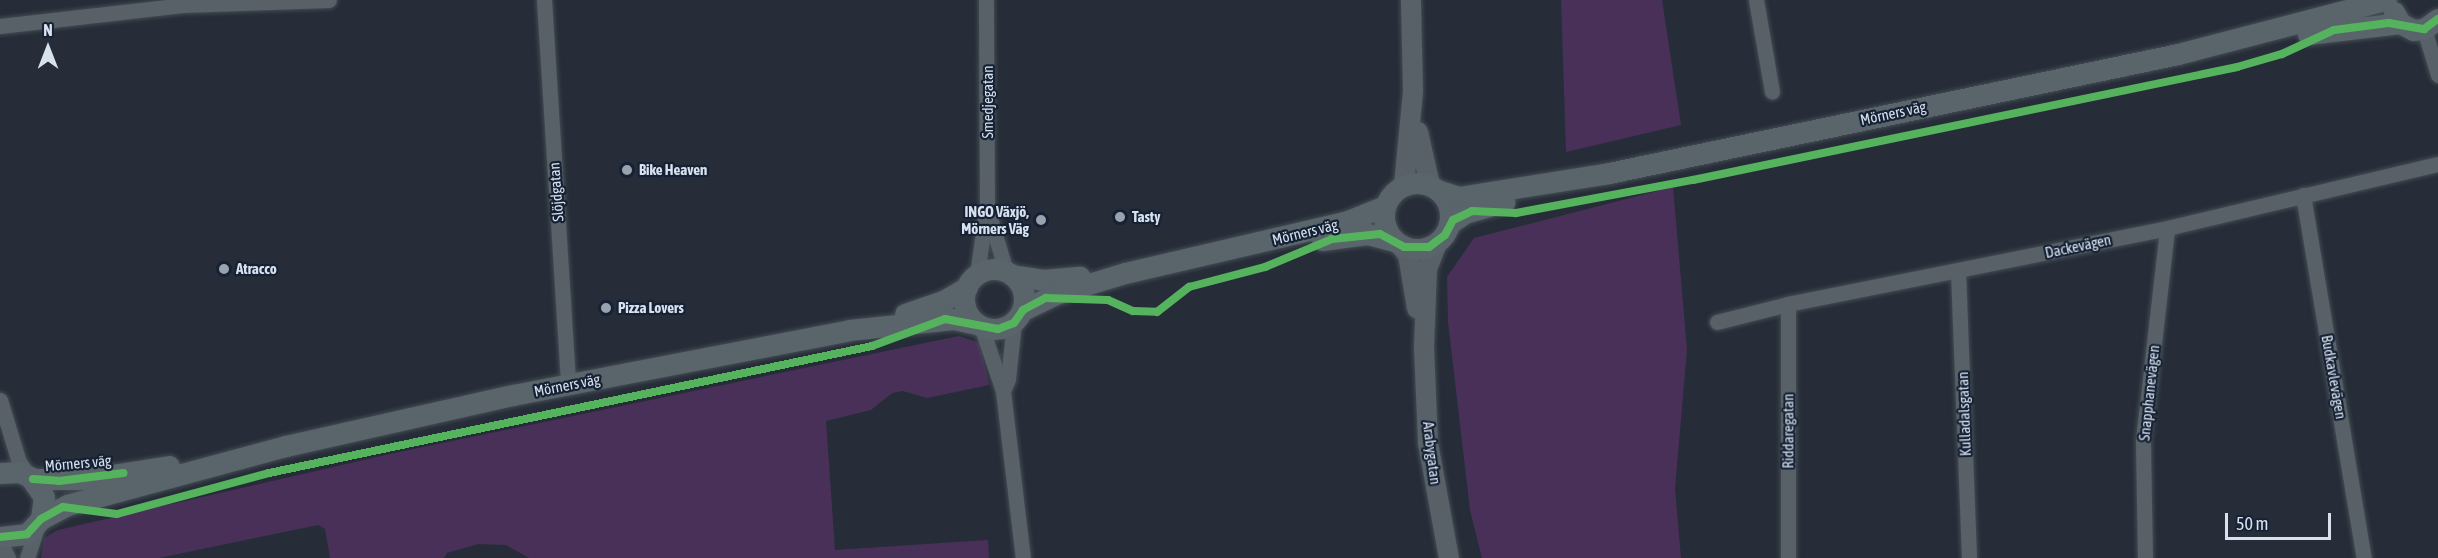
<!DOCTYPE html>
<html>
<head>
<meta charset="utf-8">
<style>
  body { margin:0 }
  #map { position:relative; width:2438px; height:558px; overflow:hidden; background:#262d38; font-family:"Asap Condensed",sans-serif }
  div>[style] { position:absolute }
  .green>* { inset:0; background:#493059 }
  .roads { filter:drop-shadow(0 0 2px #444b53) drop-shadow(0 0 2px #444b53) }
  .minor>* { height:15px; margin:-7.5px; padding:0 7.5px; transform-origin:7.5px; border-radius:7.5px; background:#576167 }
  .tertiary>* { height:20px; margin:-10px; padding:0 10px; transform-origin:10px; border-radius:10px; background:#576167 }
  .secondary>* { height:21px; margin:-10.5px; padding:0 10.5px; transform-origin:10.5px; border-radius:10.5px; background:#59646b }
  .secondary>.ring { margin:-10.5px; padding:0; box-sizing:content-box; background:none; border:21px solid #59646b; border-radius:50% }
  .cycleway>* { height:8px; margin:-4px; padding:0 4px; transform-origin:4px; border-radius:4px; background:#56b35d }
  .dots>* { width:16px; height:16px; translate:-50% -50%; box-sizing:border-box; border:3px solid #152235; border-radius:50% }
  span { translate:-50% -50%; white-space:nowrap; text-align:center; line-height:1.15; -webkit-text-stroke:4.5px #152235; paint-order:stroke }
  .street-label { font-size:15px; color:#d8e1ee }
  .poi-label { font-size:15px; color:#d8e1ee; font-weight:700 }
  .left { translate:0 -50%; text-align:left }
  .right { translate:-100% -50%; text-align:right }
  .north { position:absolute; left:18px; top:18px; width:60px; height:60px; -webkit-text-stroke:4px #152235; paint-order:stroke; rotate:0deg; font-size:16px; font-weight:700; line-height:24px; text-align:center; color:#d8e1ee }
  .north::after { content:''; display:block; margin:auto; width:21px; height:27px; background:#d8e1ee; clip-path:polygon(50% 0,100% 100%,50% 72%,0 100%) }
  .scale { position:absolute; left:2225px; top:513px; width:106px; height:27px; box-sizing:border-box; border:3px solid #d8e1ee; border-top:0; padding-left:8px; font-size:18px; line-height:21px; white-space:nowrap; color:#d8e1ee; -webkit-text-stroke:4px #152235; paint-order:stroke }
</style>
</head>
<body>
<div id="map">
  <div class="green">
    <div style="clip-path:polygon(1561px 0,1662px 0,1681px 125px,1566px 152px)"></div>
    <div style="clip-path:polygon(1673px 187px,1687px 349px,1675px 489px,1681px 558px,1482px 558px,1470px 510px,1448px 322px,1447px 277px,1474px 238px)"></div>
    <div style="clip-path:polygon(959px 336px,980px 343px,989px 385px,927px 398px,903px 391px,892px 393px,871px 410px,826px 421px,835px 550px,988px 540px,989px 558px,529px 558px,506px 545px,478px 544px,447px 553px,444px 558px,330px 558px,325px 529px,318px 525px,159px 558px,41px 558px,44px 538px,58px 530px,390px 454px)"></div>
  </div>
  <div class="roads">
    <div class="minor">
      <div style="left:544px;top:0;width:385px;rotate:86.4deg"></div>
      <div style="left:1756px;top:0;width:93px;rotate:80.1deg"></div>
      <div style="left:0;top:26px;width:184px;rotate:-6.5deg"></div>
      <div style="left:183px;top:5px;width:146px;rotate:-2deg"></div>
      <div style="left:2424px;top:29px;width:48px;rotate:73.1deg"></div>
      <div style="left:2303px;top:195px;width:368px;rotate:80.5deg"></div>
      <div style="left:990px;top:218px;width:55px;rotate:73.2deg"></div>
      <div style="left:1958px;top:271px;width:287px;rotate:87.8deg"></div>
      <div style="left:977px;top:275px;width:72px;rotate:-82deg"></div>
      <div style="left:987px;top:204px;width:204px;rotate:-90.3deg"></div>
      <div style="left:1788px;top:304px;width:254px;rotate:90deg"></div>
      <div style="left:1717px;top:322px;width:73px;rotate:-14.2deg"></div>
      <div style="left:1788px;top:304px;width:387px;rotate:-11.3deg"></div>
      <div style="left:2167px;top:228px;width:278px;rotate:-13.3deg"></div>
      <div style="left:981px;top:326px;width:69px;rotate:71.3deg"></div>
      <div style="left:1003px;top:391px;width:168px;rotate:83.2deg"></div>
      <div style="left:1003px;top:391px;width:13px;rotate:-67deg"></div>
      <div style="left:1008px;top:379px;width:56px;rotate:-83.9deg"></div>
      <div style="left:0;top:400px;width:65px;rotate:73deg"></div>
      <div style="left:19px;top:462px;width:19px;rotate:54deg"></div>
      <div style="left:0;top:542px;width:18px;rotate:63deg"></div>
      <div style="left:27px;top:558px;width:33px;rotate:-72deg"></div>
      <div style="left:2145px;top:558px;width:118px;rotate:-91deg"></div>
      <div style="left:2143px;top:440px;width:213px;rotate:-83.5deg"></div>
    </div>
    <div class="tertiary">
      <div style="left:1418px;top:132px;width:54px;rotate:77.2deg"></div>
      <div style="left:1404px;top:185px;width:94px;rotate:-84.5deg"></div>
      <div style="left:1413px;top:91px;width:91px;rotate:-91.3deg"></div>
      <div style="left:1437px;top:243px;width:28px;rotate:111deg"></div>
      <div style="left:1427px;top:269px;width:78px;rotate:92.2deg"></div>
      <div style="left:1424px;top:347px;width:96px;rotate:87.6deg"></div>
      <div style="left:1428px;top:443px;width:117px;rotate:79.7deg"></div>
      <div style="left:1400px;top:245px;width:13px;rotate:51deg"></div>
      <div style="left:1408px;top:255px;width:54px;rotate:80.4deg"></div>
    </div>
    <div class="secondary">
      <div style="left:2394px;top:12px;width:13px;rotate:61deg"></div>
      <div style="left:2400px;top:23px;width:15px;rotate:28deg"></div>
      <div style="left:2413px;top:30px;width:11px;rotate:-5deg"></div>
      <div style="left:2424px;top:29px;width:17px;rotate:-36deg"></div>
      <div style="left:2308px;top:34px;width:93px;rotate:-6.8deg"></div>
      <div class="ring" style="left:1384px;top:183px;width:45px;height:45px"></div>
      <div style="left:1437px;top:190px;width:22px;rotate:18deg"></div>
      <div style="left:1458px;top:197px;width:153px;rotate:-9deg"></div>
      <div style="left:1609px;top:173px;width:581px;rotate:-11.81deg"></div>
      <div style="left:2178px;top:54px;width:215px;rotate:-14.6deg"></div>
      <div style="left:1450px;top:223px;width:18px;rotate:-34deg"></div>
      <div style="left:1465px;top:213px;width:41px;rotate:-15.8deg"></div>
      <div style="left:1322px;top:240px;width:46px;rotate:-7.4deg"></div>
      <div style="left:1368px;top:234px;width:28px;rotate:15deg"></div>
      <div class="ring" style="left:964px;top:269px;width:39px;height:39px"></div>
      <div style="left:1012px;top:275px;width:30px;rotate:9deg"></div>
      <div style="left:1042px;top:280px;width:38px;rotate:-5deg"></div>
      <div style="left:1023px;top:310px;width:37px;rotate:-26deg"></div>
      <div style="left:1056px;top:294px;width:72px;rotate:-16.9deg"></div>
      <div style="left:1125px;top:273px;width:226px;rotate:-13.1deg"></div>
      <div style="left:1345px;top:222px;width:43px;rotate:-21.8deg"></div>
      <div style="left:905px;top:314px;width:40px;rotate:-18.9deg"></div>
      <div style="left:943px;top:301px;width:28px;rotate:-30deg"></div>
      <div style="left:0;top:473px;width:19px;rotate:-3deg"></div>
      <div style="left:19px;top:472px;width:12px;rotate:24deg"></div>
      <div style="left:30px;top:477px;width:24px;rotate:55deg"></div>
      <div style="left:44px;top:497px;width:22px;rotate:98deg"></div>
      <div style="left:41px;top:519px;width:21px;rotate:133deg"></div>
      <div style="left:27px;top:534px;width:27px;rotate:174deg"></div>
      <div style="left:33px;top:479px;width:53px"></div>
      <div style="left:86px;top:479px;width:84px;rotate:-8.9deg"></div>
      <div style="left:41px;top:519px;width:30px;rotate:-28deg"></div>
      <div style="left:67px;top:505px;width:227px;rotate:-15.1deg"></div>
      <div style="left:286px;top:446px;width:233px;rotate:-12.7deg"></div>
      <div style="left:513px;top:395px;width:342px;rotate:-10.9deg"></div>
      <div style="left:849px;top:330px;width:105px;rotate:-6deg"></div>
      <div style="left:953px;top:319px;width:25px;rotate:12deg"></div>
    </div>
  </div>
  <div class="cycleway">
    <div style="left:33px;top:479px;width:26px;rotate:4deg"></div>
    <div style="left:59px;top:481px;width:65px;rotate:-7deg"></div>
    <div style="left:0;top:537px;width:27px;rotate:-6deg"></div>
    <div style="left:27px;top:534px;width:21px;rotate:-47deg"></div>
    <div style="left:41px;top:519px;width:25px;rotate:-29deg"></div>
    <div style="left:63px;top:507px;width:54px;rotate:7.4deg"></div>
    <div style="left:117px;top:514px;width:157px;rotate:-15.1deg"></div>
    <div style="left:269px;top:473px;width:616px;rotate:-11.89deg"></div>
    <div style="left:872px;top:346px;width:78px;rotate:-20.3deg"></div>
    <div style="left:945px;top:319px;width:54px;rotate:10.7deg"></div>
    <div style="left:998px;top:329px;width:17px;rotate:-21deg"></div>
    <div style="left:1014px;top:323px;width:16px;rotate:-55deg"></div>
    <div style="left:1023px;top:310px;width:26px;rotate:-28deg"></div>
    <div style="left:1046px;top:298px;width:62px;rotate:1.8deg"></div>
    <div style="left:1108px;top:300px;width:27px;rotate:24deg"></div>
    <div style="left:1133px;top:311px;width:24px;rotate:2deg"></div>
    <div style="left:1157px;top:312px;width:41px;rotate:-38deg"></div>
    <div style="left:1189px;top:287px;width:79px;rotate:-14.7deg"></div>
    <div style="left:1265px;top:267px;width:73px;rotate:-22.7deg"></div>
    <div style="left:1332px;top:239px;width:48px;rotate:-5.9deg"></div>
    <div style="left:1380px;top:234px;width:27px;rotate:28deg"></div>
    <div style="left:1404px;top:247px;width:25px"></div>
    <div style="left:1429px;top:247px;width:20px;rotate:-37deg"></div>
    <div style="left:1445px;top:235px;width:17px;rotate:-62deg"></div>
    <div style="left:1453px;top:220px;width:21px;rotate:-25deg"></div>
    <div style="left:1472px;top:211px;width:44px;rotate:2.6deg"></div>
    <div style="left:1516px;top:213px;width:180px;rotate:-10.6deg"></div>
    <div style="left:1693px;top:180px;width:556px;rotate:-11.73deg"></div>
    <div style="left:2237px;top:67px;width:47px;rotate:-16.1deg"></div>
    <div style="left:2282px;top:54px;width:57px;rotate:-24.8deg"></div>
    <div style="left:2334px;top:30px;width:55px;rotate:-7.3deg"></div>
    <div style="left:2389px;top:23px;width:36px;rotate:10deg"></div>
    <div style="left:2424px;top:29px;width:17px;rotate:-36deg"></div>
  </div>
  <div class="dots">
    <div style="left:627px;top:170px;background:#9aa2ae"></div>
    <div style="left:1120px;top:217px;background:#9aa2ae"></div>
    <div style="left:1041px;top:220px;background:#9aa2ae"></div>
    <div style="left:224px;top:269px;background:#9aa2ae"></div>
    <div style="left:606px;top:308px;background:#9aa2ae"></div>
  </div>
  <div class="street-label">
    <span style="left:988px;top:102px;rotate:-90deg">Smedjegatan</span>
    <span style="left:1893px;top:113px;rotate:-12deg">Mörners väg</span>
    <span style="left:556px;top:192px;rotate:-94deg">Slöjdgatan</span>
    <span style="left:1305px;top:232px;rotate:-14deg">Mörners väg</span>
    <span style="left:2078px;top:246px;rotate:-12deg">Dackevägen</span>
    <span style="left:2334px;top:377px;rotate:80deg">Budkavlevägen</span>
    <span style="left:567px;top:385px;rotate:-11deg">Mörners väg</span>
    <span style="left:2149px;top:393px;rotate:-84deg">Snapphanevägen</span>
    <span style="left:1964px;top:414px;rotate:-92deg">Kulladalsgatan</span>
    <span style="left:1788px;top:431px;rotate:-90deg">Riddaregatan</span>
    <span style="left:1432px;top:453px;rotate:83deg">Arabygatan</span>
    <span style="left:78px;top:463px;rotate:-5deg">Mörners väg</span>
  </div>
  <div class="poi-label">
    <span class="left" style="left:639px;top:170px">Bike Heaven</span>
    <span class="right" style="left:1029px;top:220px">INGO Växjö,<br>Mörners Väg</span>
    <span class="left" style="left:1132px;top:217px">Tasty</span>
    <span class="left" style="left:236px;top:269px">Atracco</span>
    <span class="left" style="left:618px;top:308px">Pizza Lovers</span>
  </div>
  <div class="north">N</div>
  <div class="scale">50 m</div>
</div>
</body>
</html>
